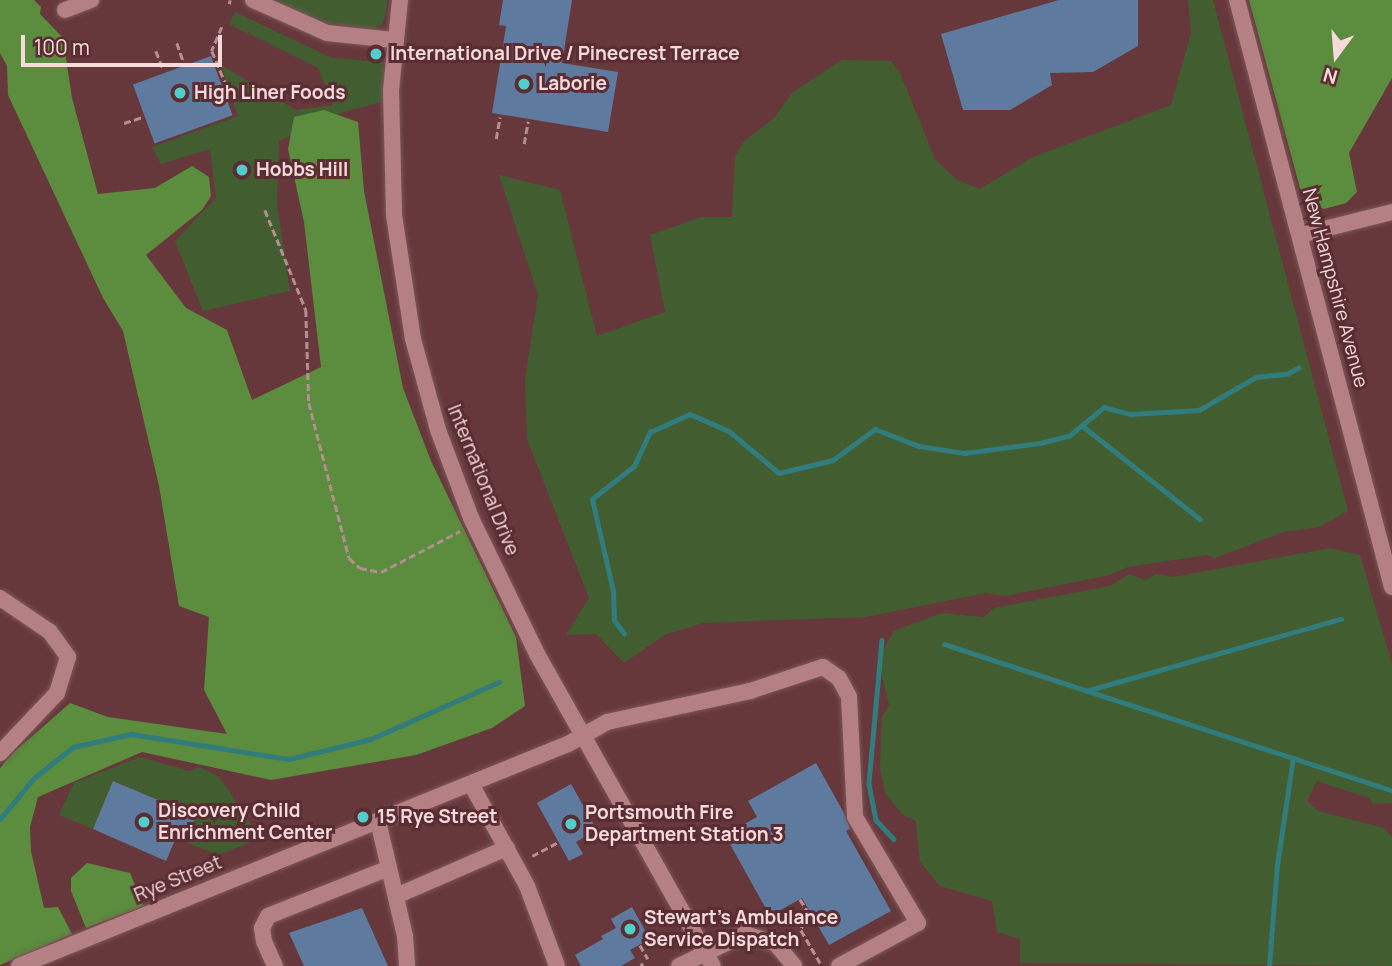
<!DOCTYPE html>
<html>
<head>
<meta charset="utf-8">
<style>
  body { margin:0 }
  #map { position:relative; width:1392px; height:966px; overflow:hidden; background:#66383c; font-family:Manrope,sans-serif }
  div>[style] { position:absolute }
  .green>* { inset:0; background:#425e31 }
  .forest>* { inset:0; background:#5c8c3d }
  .stream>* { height:4.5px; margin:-2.25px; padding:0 2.25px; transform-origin:2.25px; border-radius:2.25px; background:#317c7c }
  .building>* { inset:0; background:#5e7b9f; transform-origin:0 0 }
  .path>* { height:2.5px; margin-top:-1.25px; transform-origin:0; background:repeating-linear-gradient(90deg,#b48f91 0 7px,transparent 0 10.5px) }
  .roads { filter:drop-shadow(0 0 2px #7d565a) drop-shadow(0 0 2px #7d565a) }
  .minor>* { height:16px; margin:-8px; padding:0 8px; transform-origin:8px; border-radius:8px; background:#b48083 }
  .dots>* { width:19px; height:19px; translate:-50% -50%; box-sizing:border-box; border:4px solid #5a2d32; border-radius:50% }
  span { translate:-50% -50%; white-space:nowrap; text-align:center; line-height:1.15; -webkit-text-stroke:6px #5a2d32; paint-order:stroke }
  .poi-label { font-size:19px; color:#f7dadb; font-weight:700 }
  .left { translate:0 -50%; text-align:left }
  .street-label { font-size:19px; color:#f7dadb }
  .north { position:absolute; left:1301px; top:21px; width:70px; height:70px; -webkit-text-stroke:5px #5a2d32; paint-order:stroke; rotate:196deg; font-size:19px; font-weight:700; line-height:28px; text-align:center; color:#f7dadb }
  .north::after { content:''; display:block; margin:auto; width:24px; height:32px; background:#f7dadb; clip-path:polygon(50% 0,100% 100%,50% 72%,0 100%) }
  .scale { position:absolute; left:21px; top:35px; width:201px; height:32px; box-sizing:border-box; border:4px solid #f7dadb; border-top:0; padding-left:9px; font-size:21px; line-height:24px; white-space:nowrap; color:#f7dadb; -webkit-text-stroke:5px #5a2d32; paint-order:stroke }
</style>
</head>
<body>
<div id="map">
  <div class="green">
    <div style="clip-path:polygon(275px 0,388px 0,383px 24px,373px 29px,324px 23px)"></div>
    <div style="clip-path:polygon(1188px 0,1213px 0,1348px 511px,1319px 527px,1284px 532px,1215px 558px,1207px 555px,1128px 567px,1110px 575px,1005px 596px,986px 593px,865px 617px,704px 623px,666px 634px,624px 663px,596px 634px,566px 635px,589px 598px,527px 439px,525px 379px,538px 295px,499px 175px,560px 190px,597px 336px,665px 312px,650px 235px,701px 217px,732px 217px,735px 156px,744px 141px,774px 118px,793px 92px,842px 60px,891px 61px,900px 73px,935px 159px,957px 180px,980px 189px,1033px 157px,1171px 105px,1191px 33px)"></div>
    <div style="clip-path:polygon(235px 12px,332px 58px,383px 62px,385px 101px,344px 112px,279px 141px,277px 204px,290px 291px,203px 311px,175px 241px,216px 198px,210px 149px,161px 164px,152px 147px,238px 116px,221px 65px,296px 110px,333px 105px,318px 68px,229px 24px)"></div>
    <div style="clip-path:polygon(1330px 548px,1360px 555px,1392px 664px,1392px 803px,1373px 804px,1369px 798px,1317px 781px,1307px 801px,1318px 811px,1384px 828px,1392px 837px,1392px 966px,1020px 963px,1020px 939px,997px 932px,992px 901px,940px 886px,920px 862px,916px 821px,903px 815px,885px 793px,880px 768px,882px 717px,889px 705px,878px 660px,894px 631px,942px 613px,984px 617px,994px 608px,1110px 586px,1129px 574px,1145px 580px,1156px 574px,1173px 577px)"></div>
    <div style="clip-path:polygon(140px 757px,189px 771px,199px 767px,220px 777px,260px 839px,218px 855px,185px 842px,196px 816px,114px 781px,93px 829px,59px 815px,74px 783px)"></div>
  </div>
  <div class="forest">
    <div style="clip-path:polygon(0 0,34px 0,41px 7px,40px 14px,63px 38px,72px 98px,98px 194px,155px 188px,192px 166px,209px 177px,211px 196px,202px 210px,146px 255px,186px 308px,227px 330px,252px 400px,321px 367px,304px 222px,288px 149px,294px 117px,324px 110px,358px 122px,364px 191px,403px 388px,431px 461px,516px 637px,525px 706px,492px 728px,416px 755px,271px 780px,142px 752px,38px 797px,30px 827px,31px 851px,44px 908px,58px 907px,72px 934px,0 965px,0 768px,13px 753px,70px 703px,108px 717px,227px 734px,204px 690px,209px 617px,179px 606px,159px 486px,123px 331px,103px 298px,8px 95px,7px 66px,0 53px)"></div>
    <div style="clip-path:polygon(1249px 0,1392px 0,1392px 78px,1349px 153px,1357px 192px,1346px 203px,1324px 209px,1315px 205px,1310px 190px,1301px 192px)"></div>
    <div style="clip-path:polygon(87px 863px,130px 873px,144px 906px,86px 928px,71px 891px,71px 878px)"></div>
  </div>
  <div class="stream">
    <div style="left:1084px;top:427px;width:148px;rotate:38.4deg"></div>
    <div style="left:624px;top:634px;width:17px;rotate:-126deg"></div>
    <div style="left:614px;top:620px;width:29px;rotate:-92deg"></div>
    <div style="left:613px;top:591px;width:94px;rotate:-102.9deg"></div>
    <div style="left:592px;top:499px;width:53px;rotate:-38.2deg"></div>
    <div style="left:634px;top:466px;width:38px;rotate:-65deg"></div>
    <div style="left:650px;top:432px;width:44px;rotate:-24.2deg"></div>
    <div style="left:690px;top:414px;width:43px;rotate:23.6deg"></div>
    <div style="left:729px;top:431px;width:65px;rotate:40deg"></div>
    <div style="left:779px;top:473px;width:56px;rotate:-13.5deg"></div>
    <div style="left:833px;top:460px;width:52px;rotate:-36.4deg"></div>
    <div style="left:875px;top:429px;width:47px;rotate:21.1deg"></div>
    <div style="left:919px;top:446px;width:46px;rotate:8.8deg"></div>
    <div style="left:964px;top:453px;width:77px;rotate:-7.5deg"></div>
    <div style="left:1040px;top:443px;width:30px;rotate:-14deg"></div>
    <div style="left:1069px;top:436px;width:45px;rotate:-39.6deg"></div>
    <div style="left:1104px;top:407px;width:27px;rotate:15deg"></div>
    <div style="left:1130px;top:414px;width:69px;rotate:-3.3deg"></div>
    <div style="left:1199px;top:410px;width:66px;rotate:-30.1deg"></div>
    <div style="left:1256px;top:377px;width:31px;rotate:-6deg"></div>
    <div style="left:1287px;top:374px;width:13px;rotate:-29deg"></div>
    <div style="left:882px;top:640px;width:145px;rotate:95.2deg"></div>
    <div style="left:869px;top:784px;width:37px;rotate:79deg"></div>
    <div style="left:876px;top:820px;width:26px;rotate:47deg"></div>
    <div style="left:944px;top:644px;width:471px;rotate:18.1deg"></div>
    <div style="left:1086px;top:691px;width:265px;rotate:-15.8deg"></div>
    <div style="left:0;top:819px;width:53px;rotate:-50.3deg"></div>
    <div style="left:34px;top:778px;width:50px;rotate:-38.5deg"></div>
    <div style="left:73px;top:747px;width:59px;rotate:-12.6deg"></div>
    <div style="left:131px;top:734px;width:160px;rotate:9deg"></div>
    <div style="left:289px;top:759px;width:84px;rotate:-13.7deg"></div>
    <div style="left:371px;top:739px;width:140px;rotate:-24deg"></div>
    <div style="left:1269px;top:966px;width:101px;rotate:-85.5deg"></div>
    <div style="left:1277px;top:865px;width:108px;rotate:-81.5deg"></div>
  </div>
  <div class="building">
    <div style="clip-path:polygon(503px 0,572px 0,562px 63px,618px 72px,608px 132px,492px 113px,506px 26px,499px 25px)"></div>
    <div style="clip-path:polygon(1059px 0,1138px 0,1138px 46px,1093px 72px,1050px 73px,1052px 85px,1010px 110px,963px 110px,941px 34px)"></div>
    <div style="left:211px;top:56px;width:63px;height:83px;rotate:70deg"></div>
    <div style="clip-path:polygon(816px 763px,844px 813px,850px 829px,846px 831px,891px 911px,829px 945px,802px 898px,770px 916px,725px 835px,757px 817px,748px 801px)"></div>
    <div style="clip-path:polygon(113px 781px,196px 816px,185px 842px,176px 838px,166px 861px,93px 829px)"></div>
    <div style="clip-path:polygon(571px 784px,597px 830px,576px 842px,583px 854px,569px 861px,537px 803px)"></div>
    <div style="clip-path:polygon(632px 907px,647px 934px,646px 941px,630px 950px,635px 958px,621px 966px,581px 966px,575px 955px,603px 939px,601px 936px,616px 928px,611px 919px)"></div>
    <div style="clip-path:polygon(362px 908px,388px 966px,304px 966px,289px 933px)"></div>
  </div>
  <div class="path">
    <div style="left:229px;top:4px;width:4px;rotate:-76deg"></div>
    <div style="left:222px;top:27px;width:26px;rotate:113deg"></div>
    <div style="left:212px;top:51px;width:49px;rotate:67.1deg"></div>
    <div style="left:177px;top:43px;width:18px;rotate:71deg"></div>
    <div style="left:156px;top:51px;width:18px;rotate:68deg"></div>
    <div style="left:124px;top:123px;width:20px;rotate:-18deg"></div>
    <div style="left:496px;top:139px;width:22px;rotate:-80deg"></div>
    <div style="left:524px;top:144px;width:23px;rotate:-80deg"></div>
    <div style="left:265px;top:210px;width:108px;rotate:67.7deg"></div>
    <div style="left:306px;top:310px;width:93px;rotate:88.2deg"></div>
    <div style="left:309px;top:403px;width:160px;rotate:75.5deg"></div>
    <div style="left:349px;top:558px;width:15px;rotate:42deg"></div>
    <div style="left:360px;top:568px;width:21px;rotate:11deg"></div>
    <div style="left:381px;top:572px;width:89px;rotate:-27.4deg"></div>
    <div style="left:532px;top:856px;width:30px;rotate:-28deg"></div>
    <div style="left:800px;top:899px;width:15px;rotate:58deg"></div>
    <div style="left:808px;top:912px;width:19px;rotate:111deg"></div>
    <div style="left:801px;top:930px;width:42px;rotate:59.7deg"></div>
    <div style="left:640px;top:945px;width:16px;rotate:60deg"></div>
    <div style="left:641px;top:963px;width:4px;rotate:56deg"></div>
  </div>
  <div class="roads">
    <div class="minor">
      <div style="left:253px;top:0;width:81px;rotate:24deg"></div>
      <div style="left:327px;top:33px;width:67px;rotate:6deg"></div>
      <div style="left:400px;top:0;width:90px;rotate:95.7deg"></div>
      <div style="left:391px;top:90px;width:125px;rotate:88.6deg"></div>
      <div style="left:394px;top:215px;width:125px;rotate:81.3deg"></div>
      <div style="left:413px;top:339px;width:94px;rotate:74.6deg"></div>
      <div style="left:438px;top:430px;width:94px;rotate:69.4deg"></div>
      <div style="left:471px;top:518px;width:151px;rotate:64.1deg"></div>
      <div style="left:537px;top:654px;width:358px;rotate:60.6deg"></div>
      <div style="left:1237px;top:0;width:607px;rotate:75.21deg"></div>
      <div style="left:65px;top:10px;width:28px;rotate:-21deg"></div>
      <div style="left:1300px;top:235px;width:95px;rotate:-14deg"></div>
      <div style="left:0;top:598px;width:60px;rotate:34.2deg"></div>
      <div style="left:50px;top:632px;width:31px;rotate:54deg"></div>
      <div style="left:68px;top:657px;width:38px;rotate:107deg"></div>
      <div style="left:57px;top:693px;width:83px;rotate:133.5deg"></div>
      <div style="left:471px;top:784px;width:116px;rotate:61.2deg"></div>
      <div style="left:527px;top:886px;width:85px;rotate:69.4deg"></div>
      <div style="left:378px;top:821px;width:118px;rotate:76.8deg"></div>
      <div style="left:405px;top:936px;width:30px;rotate:86deg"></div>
      <div style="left:396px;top:896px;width:121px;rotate:-23.4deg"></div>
      <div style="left:19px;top:966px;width:592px;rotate:-22.02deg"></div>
      <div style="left:568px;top:744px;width:45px;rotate:-29.4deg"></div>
      <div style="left:607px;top:722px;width:146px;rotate:-12.2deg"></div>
      <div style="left:750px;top:691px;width:77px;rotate:-18.2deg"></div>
      <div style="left:823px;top:667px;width:19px;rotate:35deg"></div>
      <div style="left:839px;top:678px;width:21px;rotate:62deg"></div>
      <div style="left:849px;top:697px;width:120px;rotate:87.1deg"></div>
      <div style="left:855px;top:817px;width:123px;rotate:59.3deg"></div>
      <div style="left:918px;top:923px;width:90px;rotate:151.4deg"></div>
      <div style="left:275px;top:966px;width:27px;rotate:-114deg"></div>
      <div style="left:264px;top:941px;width:13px;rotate:-99deg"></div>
      <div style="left:262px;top:928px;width:13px;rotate:-63deg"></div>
      <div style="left:268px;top:916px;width:130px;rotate:-21.6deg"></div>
      <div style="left:679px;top:966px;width:73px;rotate:-25.9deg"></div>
      <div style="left:745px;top:934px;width:31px;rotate:17deg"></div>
      <div style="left:775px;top:943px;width:30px;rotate:50deg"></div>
    </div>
  </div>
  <div class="dots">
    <div style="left:376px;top:54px;background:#52cdcc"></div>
    <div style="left:524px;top:84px;background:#52cdcc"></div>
    <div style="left:180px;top:93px;background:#52cdcc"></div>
    <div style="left:242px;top:170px;background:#52cdcc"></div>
    <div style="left:363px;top:817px;background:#52cdcc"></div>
    <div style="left:144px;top:822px;background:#52cdcc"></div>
    <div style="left:571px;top:824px;background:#52cdcc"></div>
    <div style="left:630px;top:929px;background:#52cdcc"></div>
  </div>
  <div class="poi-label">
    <span class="left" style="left:390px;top:54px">International Drive / Pinecrest Terrace</span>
    <span class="left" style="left:538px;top:84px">Laborie</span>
    <span class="left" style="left:194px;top:93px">High Liner Foods</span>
    <span class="left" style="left:256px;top:170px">Hobbs Hill</span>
    <span class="left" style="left:158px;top:822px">Discovery Child<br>Enrichment Center</span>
    <span class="left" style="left:585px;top:824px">Portsmouth Fire<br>Department Station 3</span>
    <span class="left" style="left:377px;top:817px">15 Rye Street</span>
    <span class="left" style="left:644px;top:929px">Stewart's Ambulance<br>Service Dispatch</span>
  </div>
  <div class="street-label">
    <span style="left:1335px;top:288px;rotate:75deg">New Hampshire Avenue</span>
    <span style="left:483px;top:480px;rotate:68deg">International Drive</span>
    <span style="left:178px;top:879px;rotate:-22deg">Rye Street</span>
  </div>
  <div class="north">N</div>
  <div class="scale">100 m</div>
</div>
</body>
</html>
